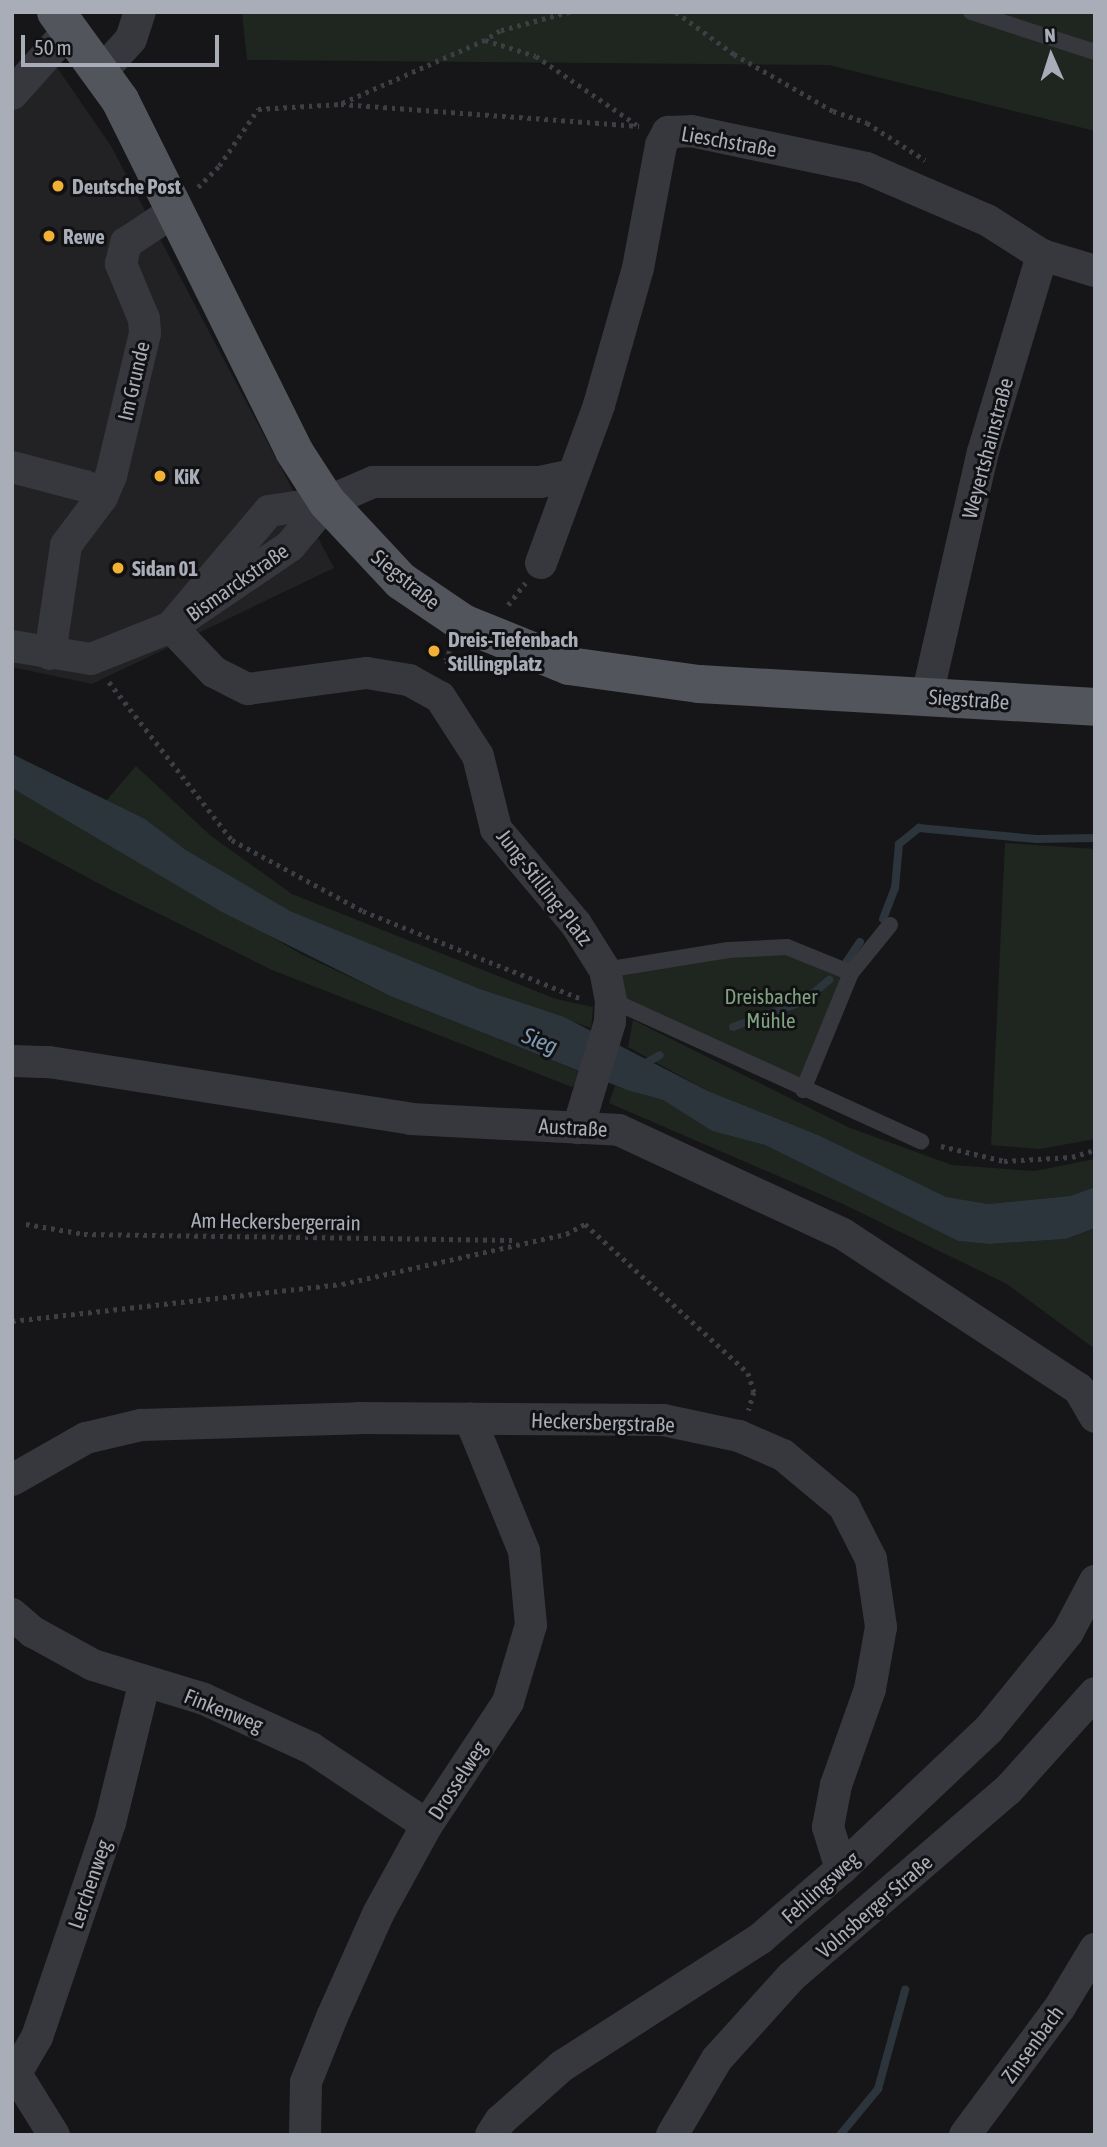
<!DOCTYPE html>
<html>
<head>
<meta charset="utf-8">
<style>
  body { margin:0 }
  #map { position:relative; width:1107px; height:2147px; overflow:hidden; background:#161618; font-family:"Asap Condensed",sans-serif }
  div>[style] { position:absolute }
  .built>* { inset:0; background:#222225 }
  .green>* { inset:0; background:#1e261f }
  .water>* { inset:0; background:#2c353c }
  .stream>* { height:8px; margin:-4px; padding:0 4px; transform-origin:4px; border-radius:4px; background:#2c353c }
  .path>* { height:4.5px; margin-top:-2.25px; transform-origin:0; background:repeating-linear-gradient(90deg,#3d3f44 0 3.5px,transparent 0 8.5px) }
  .service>* { height:16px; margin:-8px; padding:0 8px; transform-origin:8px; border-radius:8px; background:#37383d }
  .minor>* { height:32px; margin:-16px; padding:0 16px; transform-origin:16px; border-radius:16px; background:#37383d }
  .primary>* { height:38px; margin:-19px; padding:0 19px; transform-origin:19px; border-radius:19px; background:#53555c }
  .dots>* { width:19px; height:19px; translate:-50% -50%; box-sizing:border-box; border:4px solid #111113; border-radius:50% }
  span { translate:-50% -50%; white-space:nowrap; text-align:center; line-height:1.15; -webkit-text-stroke:6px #111113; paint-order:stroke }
  .street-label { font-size:21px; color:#a8adb8 }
  .poi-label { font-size:21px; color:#a8adb8; font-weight:700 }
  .left { translate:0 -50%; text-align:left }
  .park-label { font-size:21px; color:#7fa381 }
  .water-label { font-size:23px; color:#7f9bb3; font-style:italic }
  .frame { position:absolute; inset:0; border:14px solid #a8adb8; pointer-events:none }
  .north { position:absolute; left:1016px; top:21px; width:70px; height:70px; -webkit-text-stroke:5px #111113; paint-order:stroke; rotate:357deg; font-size:19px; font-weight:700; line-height:28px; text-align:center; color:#a8adb8 }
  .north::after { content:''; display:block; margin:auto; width:24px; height:32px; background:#a8adb8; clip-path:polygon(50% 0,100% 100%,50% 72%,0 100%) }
  .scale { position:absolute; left:21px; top:35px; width:198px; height:32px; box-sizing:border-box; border:4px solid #a8adb8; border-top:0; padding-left:9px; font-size:21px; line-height:24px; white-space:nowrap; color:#a8adb8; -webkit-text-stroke:5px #111113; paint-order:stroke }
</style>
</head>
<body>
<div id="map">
  <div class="built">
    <div style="clip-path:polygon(43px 47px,111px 146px,334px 568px,92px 684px,12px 667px,12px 83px)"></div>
  </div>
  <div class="green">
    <div style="clip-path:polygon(242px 12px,1095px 12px,1095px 131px,829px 65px,247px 60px)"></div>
    <div style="clip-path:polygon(136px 766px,211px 836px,292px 894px,556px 999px,593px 1007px,591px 1028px,480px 989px,287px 910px,186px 850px,145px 819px,106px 801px)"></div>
    <div style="clip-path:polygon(12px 788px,301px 954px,390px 996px,578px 1071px,577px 1082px,572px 1087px,272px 970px,111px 890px,12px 837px)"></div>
    <div style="clip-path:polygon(1005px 843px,1095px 849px,1095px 1139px,1040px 1149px,991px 1145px)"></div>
    <div style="clip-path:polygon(787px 947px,851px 973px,803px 1090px,611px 1000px,605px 970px)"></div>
    <div style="clip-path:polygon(633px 1020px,850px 1128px,952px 1165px,1035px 1171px,1095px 1159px,1095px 1187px,1070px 1196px,988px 1204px,946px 1198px,818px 1135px,708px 1091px,628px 1047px)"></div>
    <div style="clip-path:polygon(615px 1086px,663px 1100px,712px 1131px,765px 1145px,958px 1241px,989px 1244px,1066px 1239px,1095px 1228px,1095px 1349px,1007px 1284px,843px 1204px,609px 1103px)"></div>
  </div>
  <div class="water">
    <div style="clip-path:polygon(12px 754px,145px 819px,186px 850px,290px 911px,480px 989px,564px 1017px,708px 1091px,818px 1135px,946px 1197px,988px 1204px,1070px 1196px,1095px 1187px,1095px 1228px,1066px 1239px,989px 1244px,958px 1241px,765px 1145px,712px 1131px,663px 1100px,627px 1090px,390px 996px,222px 912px,12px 788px)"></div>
  </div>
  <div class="stream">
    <div style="left:883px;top:919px;width:33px;rotate:-69deg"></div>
    <div style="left:895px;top:888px;width:44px;rotate:-84.8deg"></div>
    <div style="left:899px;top:844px;width:26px;rotate:-39deg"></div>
    <div style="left:919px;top:828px;width:118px;rotate:5.4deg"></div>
    <div style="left:1036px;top:839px;width:59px;rotate:-1deg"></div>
    <div style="left:847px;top:961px;width:23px;rotate:-56deg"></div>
    <div style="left:733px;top:1027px;width:76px;rotate:-20.1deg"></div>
    <div style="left:804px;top:1001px;width:33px;rotate:-40deg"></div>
    <div style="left:644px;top:1064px;width:18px;rotate:-29deg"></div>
    <div style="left:840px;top:2135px;width:60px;rotate:-50.4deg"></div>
    <div style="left:878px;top:2089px;width:103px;rotate:-74.7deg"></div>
  </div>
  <div class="path">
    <div style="left:570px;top:12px;width:73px;rotate:164.8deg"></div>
    <div style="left:500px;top:31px;width:17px;rotate:149deg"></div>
    <div style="left:485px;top:40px;width:53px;rotate:17.4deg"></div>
    <div style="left:536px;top:56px;width:122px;rotate:34.3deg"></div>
    <div style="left:676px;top:12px;width:72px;rotate:35.9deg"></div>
    <div style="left:734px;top:54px;width:114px;rotate:29.9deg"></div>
    <div style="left:833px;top:111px;width:36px;rotate:19deg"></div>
    <div style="left:867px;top:123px;width:69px;rotate:32.5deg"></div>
    <div style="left:342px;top:103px;width:156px;rotate:-23.8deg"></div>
    <div style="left:198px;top:187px;width:30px;rotate:-45deg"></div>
    <div style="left:219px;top:166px;width:69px;rotate:-55.6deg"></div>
    <div style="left:258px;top:109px;width:83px;rotate:-3.4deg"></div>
    <div style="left:341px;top:104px;width:299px;rotate:4.2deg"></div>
    <div style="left:508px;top:605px;width:28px;rotate:-52deg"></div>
    <div style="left:450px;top:651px;width:10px;rotate:114deg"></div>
    <div style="left:446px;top:660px;width:16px;rotate:50deg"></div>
    <div style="left:109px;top:682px;width:200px;rotate:52.1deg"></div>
    <div style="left:232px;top:840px;width:149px;rotate:28.5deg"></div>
    <div style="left:363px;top:911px;width:236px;rotate:21.9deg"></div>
    <div style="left:941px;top:1146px;width:65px;rotate:13.4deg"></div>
    <div style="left:1004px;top:1161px;width:68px;rotate:-3.4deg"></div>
    <div style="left:1072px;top:1157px;width:24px;rotate:-17deg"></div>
    <div style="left:26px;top:1224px;width:59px;rotate:9.8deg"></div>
    <div style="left:84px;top:1234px;width:430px;rotate:0.8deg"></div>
    <div style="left:12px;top:1321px;width:332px;rotate:-6.4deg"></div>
    <div style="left:342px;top:1284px;width:230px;rotate:-12.6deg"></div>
    <div style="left:566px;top:1234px;width:21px;rotate:-28deg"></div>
    <div style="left:585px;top:1224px;width:221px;rotate:42.4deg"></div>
    <div style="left:748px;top:1373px;width:20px;rotate:72deg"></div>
    <div style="left:754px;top:1392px;width:19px;rotate:106deg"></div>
  </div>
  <div class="service">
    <div style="left:971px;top:12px;width:130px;rotate:17.9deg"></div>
    <div style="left:605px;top:970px;width:125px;rotate:-9.2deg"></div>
    <div style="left:728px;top:950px;width:59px;rotate:-2.9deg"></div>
    <div style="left:787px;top:947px;width:69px;rotate:22.1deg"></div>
    <div style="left:611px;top:1000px;width:341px;rotate:24.5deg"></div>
    <div style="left:803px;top:1090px;width:126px;rotate:-67.7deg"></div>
    <div style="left:851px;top:973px;width:62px;rotate:-50.9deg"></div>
  </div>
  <div class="minor">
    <div style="left:102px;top:71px;width:43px;rotate:-47.8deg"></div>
    <div style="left:131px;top:39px;width:28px;rotate:-72deg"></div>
    <div style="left:12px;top:94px;width:87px;rotate:-48.3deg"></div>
    <div style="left:12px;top:467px;width:75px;rotate:14.6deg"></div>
    <div style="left:85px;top:486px;width:20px;rotate:33deg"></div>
    <div style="left:541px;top:563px;width:168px;rotate:-69.8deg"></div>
    <div style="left:599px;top:405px;width:142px;rotate:-74.1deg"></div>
    <div style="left:638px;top:268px;width:125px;rotate:-79.4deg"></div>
    <div style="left:661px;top:145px;width:15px;rotate:-62deg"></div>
    <div style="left:668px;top:132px;width:23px;rotate:-2deg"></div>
    <div style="left:691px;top:131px;width:179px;rotate:11.9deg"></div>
    <div style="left:866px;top:168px;width:132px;rotate:23.3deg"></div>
    <div style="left:987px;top:220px;width:65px;rotate:32.5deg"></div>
    <div style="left:171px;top:627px;width:62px;rotate:46.3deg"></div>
    <div style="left:214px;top:672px;width:38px;rotate:27deg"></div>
    <div style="left:248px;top:689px;width:120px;rotate:-7.7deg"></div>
    <div style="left:367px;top:673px;width:43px;rotate:9.5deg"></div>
    <div style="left:409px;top:680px;width:35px;rotate:29deg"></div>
    <div style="left:440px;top:697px;width:70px;rotate:57.2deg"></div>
    <div style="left:478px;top:756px;width:75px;rotate:76.1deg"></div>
    <div style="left:496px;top:829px;width:124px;rotate:49.9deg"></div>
    <div style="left:576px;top:924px;width:54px;rotate:57.8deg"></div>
    <div style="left:605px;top:970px;width:31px;rotate:79deg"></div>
    <div style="left:611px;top:1000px;width:22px;rotate:93deg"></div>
    <div style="left:610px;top:1022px;width:111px;rotate:106.8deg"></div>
    <div style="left:171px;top:627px;width:152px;rotate:-49.8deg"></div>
    <div style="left:269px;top:511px;width:59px;rotate:-8.8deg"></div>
    <div style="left:327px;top:502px;width:50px;rotate:-23.5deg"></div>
    <div style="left:373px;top:482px;width:167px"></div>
    <div style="left:540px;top:482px;width:30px;rotate:-12deg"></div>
    <div style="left:12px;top:646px;width:80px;rotate:9.3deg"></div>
    <div style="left:91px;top:659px;width:86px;rotate:-21.8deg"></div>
    <div style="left:171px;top:627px;width:144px;rotate:-34.2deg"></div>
    <div style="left:290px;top:546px;width:57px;rotate:-49.9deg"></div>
    <div style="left:50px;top:654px;width:110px;rotate:-81.6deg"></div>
    <div style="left:66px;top:545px;width:60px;rotate:-53.1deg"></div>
    <div style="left:102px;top:497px;width:23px;rotate:-67deg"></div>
    <div style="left:111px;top:476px;width:147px;rotate:-76.6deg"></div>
    <div style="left:145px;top:333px;width:14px;rotate:-94deg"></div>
    <div style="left:144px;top:319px;width:60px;rotate:-112.7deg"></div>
    <div style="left:121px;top:264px;width:22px;rotate:-77deg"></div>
    <div style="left:126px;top:243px;width:60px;rotate:-33.4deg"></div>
    <div style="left:927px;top:696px;width:250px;rotate:-77.1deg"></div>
    <div style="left:983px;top:452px;width:206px;rotate:-73.3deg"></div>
    <div style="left:1042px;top:255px;width:55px;rotate:16.8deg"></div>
    <div style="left:12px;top:1061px;width:37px;rotate:2deg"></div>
    <div style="left:49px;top:1062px;width:366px;rotate:8.9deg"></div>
    <div style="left:411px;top:1119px;width:208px;rotate:3deg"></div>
    <div style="left:619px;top:1130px;width:247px;rotate:24.9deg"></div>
    <div style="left:843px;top:1234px;width:282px;rotate:33.3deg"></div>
    <div style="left:1079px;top:1389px;width:32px;rotate:60deg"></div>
    <div style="left:12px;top:1480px;width:85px;rotate:-29.6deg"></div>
    <div style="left:86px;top:1438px;width:57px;rotate:-13.3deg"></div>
    <div style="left:141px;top:1425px;width:218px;rotate:-1.8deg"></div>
    <div style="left:359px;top:1418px;width:304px;rotate:0.4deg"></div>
    <div style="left:663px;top:1420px;width:78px;rotate:11.9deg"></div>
    <div style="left:739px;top:1436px;width:48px;rotate:23.4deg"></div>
    <div style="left:783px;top:1455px;width:80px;rotate:39.9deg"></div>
    <div style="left:844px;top:1506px;width:59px;rotate:63deg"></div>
    <div style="left:871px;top:1559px;width:69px;rotate:81.6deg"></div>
    <div style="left:881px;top:1627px;width:63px;rotate:100.1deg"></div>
    <div style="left:870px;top:1689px;width:102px;rotate:109.5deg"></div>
    <div style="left:836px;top:1785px;width:43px;rotate:100.8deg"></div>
    <div style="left:828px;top:1827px;width:44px;rotate:72.8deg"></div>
    <div style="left:12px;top:1614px;width:28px;rotate:41deg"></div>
    <div style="left:33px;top:1632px;width:68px;rotate:28.8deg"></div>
    <div style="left:93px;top:1665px;width:116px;rotate:17deg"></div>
    <div style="left:204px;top:1699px;width:118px;rotate:24.6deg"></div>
    <div style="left:311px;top:1748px;width:139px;rotate:33.6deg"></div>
    <div style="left:16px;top:2074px;width:72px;rotate:58.1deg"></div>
    <div style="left:12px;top:2080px;width:50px;rotate:-59.8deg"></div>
    <div style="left:37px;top:2037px;width:226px;rotate:-71.2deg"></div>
    <div style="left:110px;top:1823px;width:146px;rotate:-76.2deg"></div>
    <div style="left:305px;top:2135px;width:53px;rotate:-88.9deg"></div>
    <div style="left:306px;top:2082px;width:70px;rotate:-68.2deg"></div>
    <div style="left:332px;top:2017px;width:113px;rotate:-65.9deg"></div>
    <div style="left:378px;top:1914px;width:102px;rotate:-61.2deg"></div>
    <div style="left:427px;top:1825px;width:147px;rotate:-56.6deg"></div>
    <div style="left:508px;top:1702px;width:80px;rotate:-73.4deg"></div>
    <div style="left:531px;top:1625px;width:74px;rotate:-95.4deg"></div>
    <div style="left:524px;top:1551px;width:143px;rotate:-112.2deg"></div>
    <div style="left:491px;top:2135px;width:17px;rotate:-57deg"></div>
    <div style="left:500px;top:2121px;width:83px;rotate:-41.6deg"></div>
    <div style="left:562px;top:2066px;width:237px;rotate:-32.7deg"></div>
    <div style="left:761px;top:1938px;width:106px;rotate:-40.8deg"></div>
    <div style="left:841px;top:1869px;width:204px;rotate:-43.4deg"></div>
    <div style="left:989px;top:1729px;width:125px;rotate:-50.8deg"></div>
    <div style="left:1068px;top:1632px;width:58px;rotate:-62.1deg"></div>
    <div style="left:672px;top:2135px;width:88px;rotate:-59.4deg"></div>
    <div style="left:717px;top:2059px;width:110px;rotate:-47.9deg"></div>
    <div style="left:791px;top:1977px;width:286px;rotate:-40.8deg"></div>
    <div style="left:1008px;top:1790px;width:130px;rotate:-48.1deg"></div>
    <div style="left:965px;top:2135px;width:159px;rotate:-53.4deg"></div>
    <div style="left:1060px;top:2007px;width:68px;rotate:-58.9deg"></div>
  </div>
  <div class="primary">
    <div style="left:56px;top:12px;width:109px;rotate:54deg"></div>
    <div style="left:120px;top:100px;width:392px;rotate:63.6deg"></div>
    <div style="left:294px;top:451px;width:61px;rotate:57.1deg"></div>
    <div style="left:327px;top:502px;width:108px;rotate:46.9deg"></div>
    <div style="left:401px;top:581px;width:75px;rotate:34.1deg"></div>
    <div style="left:463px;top:623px;width:114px;rotate:22.1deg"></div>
    <div style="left:569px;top:666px;width:131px;rotate:7.9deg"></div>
    <div style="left:699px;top:684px;width:397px;rotate:3.3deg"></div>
  </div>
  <div class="dots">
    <div style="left:58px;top:186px;background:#f2b134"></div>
    <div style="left:49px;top:236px;background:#f2b134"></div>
    <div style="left:160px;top:476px;background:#f2b134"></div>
    <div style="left:118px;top:568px;background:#f2b134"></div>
    <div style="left:434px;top:651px;background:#f2b134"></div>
  </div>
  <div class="street-label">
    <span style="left:729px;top:141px;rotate:10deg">Lieschstraße</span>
    <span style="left:133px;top:381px;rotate:-77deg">Im Grunde</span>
    <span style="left:987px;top:448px;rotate:-75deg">Weyertshainstraße</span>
    <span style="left:406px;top:579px;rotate:39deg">Siegstraße</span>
    <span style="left:237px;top:582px;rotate:-35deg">Bismarckstraße</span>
    <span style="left:969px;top:699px;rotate:4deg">Siegstraße</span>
    <span style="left:545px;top:887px;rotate:52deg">Jung-Stilling-Platz</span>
    <span style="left:573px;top:1127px;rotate:3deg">Austraße</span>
    <span style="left:276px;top:1221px;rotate:1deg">Am Heckersbergerrain</span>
    <span style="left:603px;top:1422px;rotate:2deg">Heckersbergstraße</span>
    <span style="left:224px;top:1710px;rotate:22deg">Finkenweg</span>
    <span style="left:457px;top:1780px;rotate:-57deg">Drosselweg</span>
    <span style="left:89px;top:1884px;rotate:-71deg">Lerchenweg</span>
    <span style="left:820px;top:1887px;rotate:-42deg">Fehlingsweg</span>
    <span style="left:874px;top:1906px;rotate:-41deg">Volnsberger Straße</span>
    <span style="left:1032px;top:2044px;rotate:-54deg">Zinsenbach</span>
  </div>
  <div class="poi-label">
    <span class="left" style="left:72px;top:186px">Deutsche Post</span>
    <span class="left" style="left:63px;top:236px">Rewe</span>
    <span class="left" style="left:174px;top:476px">KiK</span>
    <span class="left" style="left:132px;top:568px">Sidan 01</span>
    <span class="left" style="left:448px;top:651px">Dreis-Tiefenbach<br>Stillingplatz</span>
  </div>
  <div class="park-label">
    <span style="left:771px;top:1008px">Dreisbacher<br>Mühle</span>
  </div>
  <div class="water-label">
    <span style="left:540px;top:1041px;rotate:22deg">Sieg</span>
  </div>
  <div class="frame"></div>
  <div class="north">N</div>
  <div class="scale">50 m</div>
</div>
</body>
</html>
